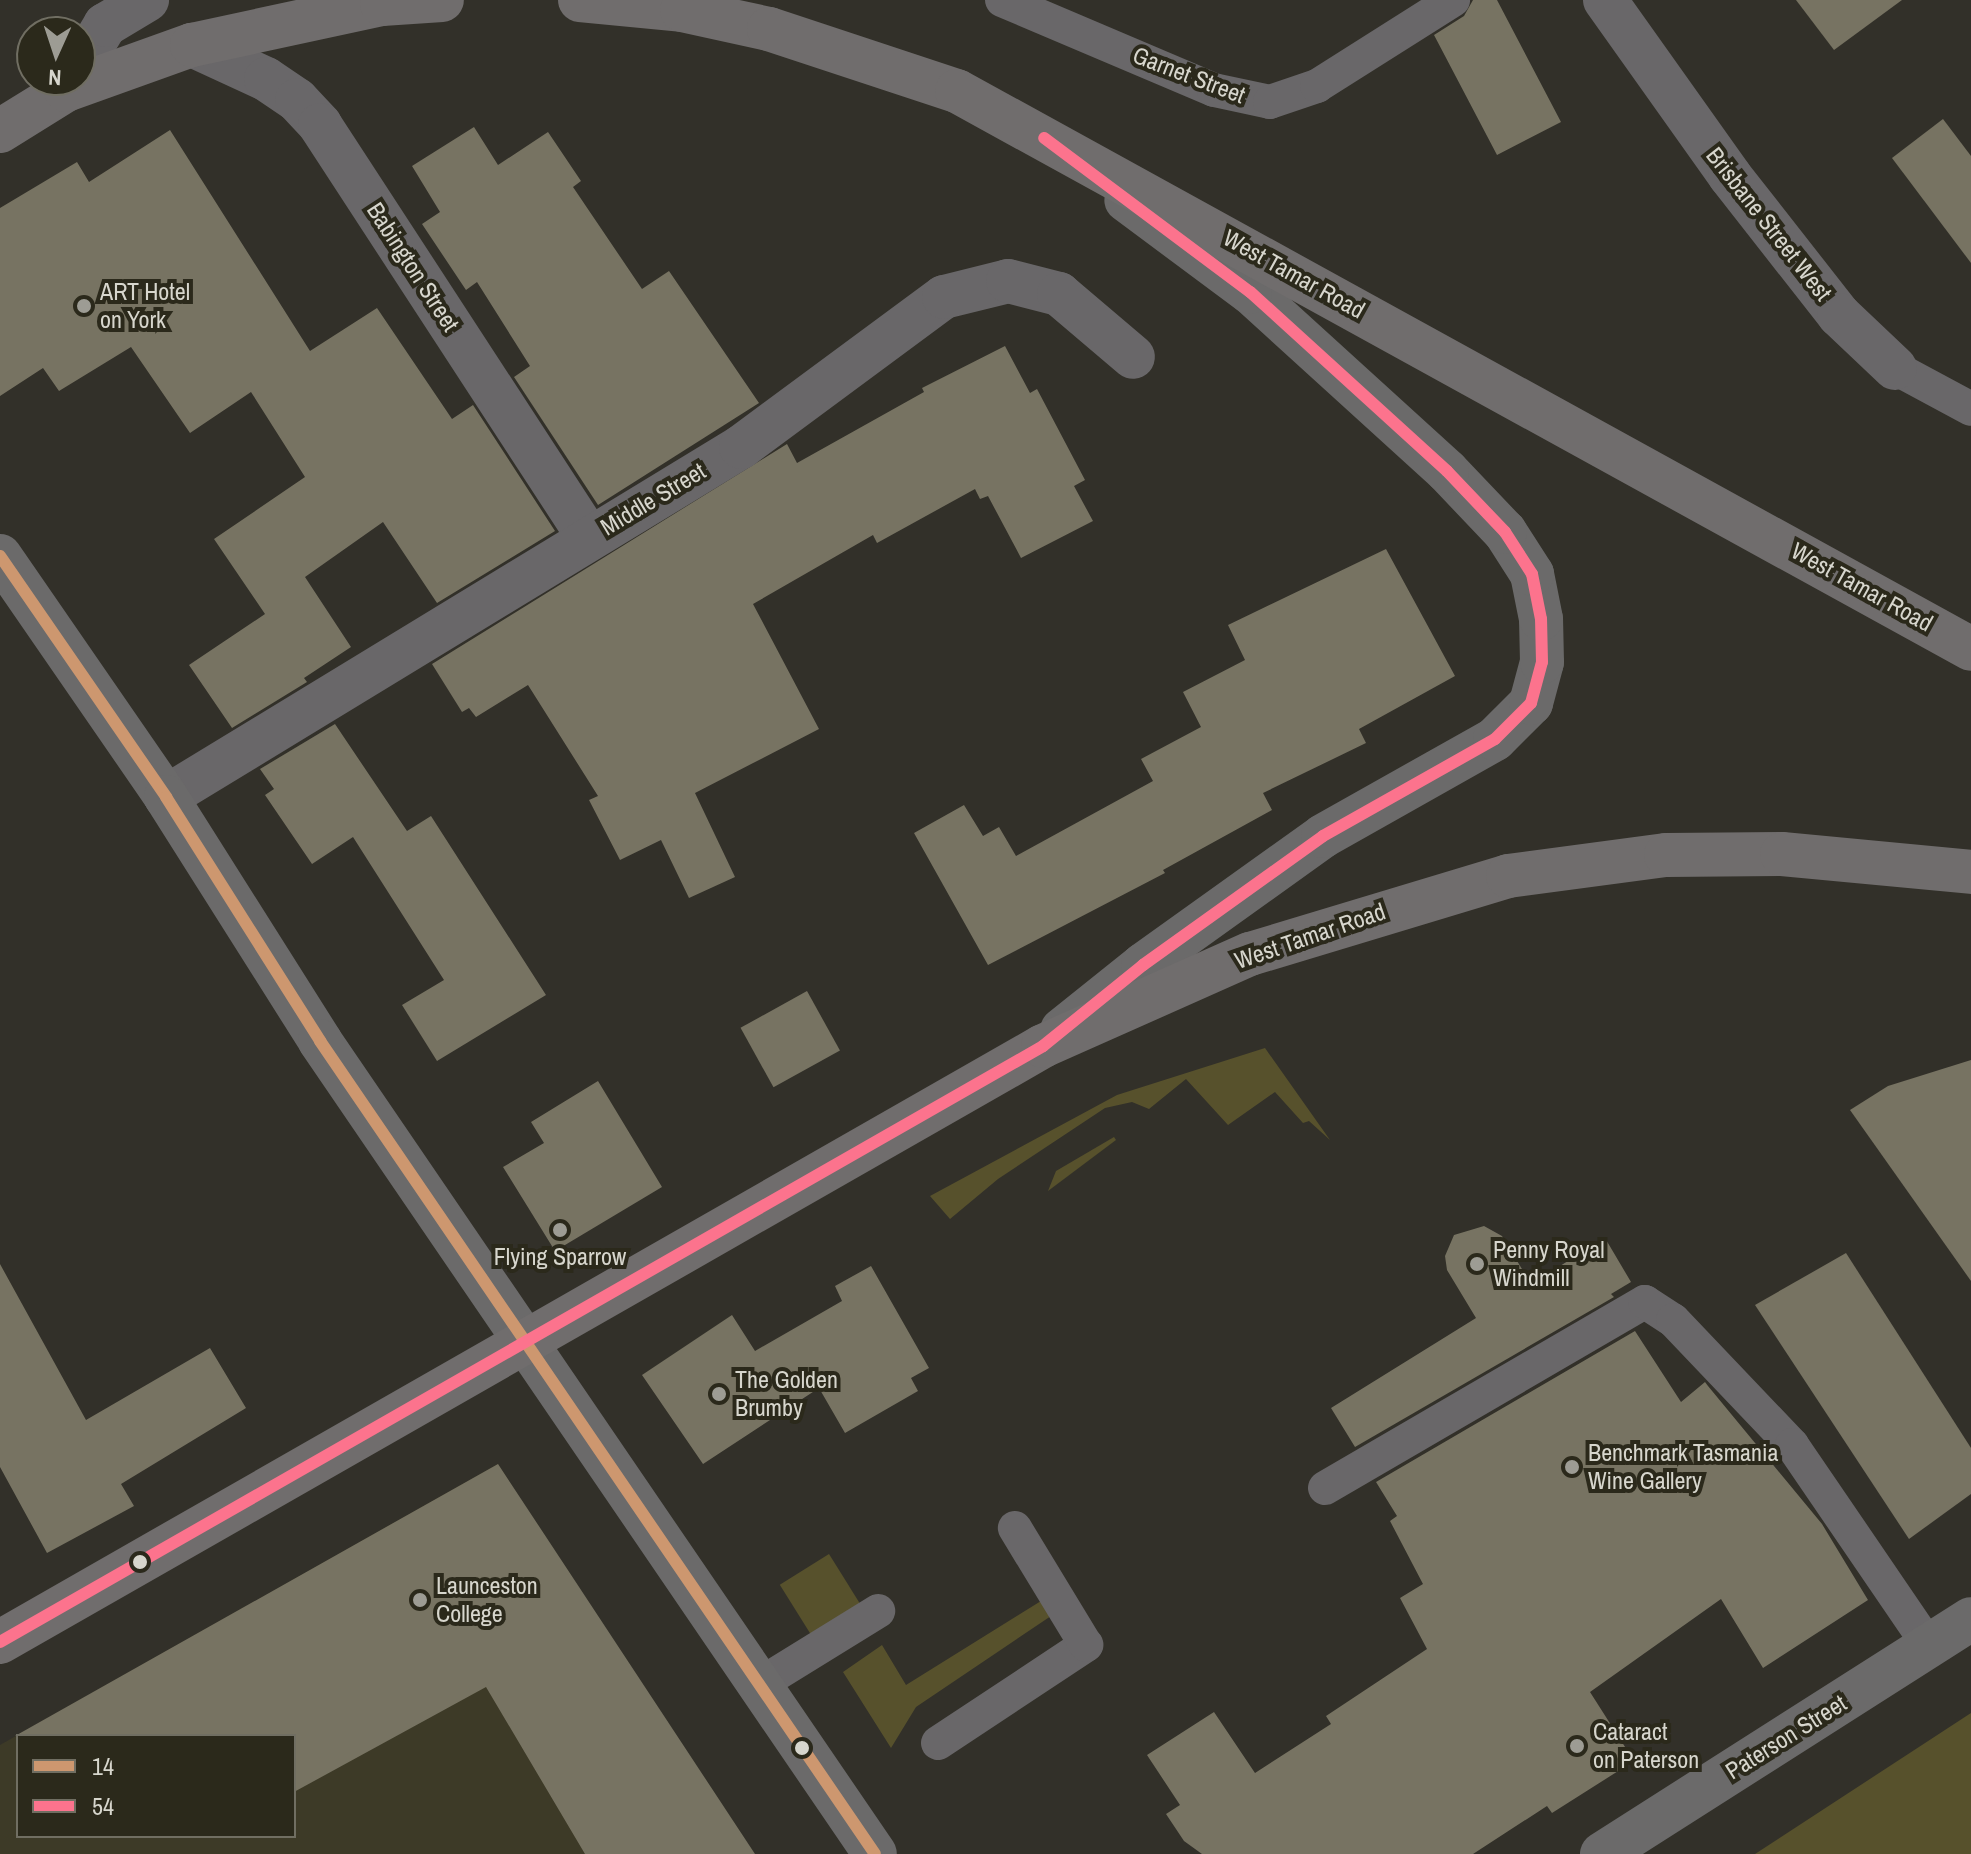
<!DOCTYPE html>
<html>
<head>
<meta charset="utf-8">
<style>
  body { margin:0 }
  #map { position:relative; width:1971px; height:1854px; overflow:hidden; background:#323029; font-family:"Archivo Narrow",sans-serif }
  div>[style] { position:absolute }
  .built>* { inset:0; background:#3d3a27 }
  .green>* { inset:0; background:#57512c; transform-origin:0 0 }
  .building>* { inset:0; background:#777362; transform-origin:0 0 }
  .lane>* { height:34px; margin:-17px; padding:0 17px; transform-origin:17px; border-radius:17px; background:#696769 }
  .street>* { height:44px; margin:-22px; padding:0 22px; transform-origin:22px; border-radius:22px; background:#696769 }
  .secondary>* { height:44px; margin:-22px; padding:0 22px; transform-origin:22px; border-radius:22px; background:#6b6a6a }
  .highway>* { height:44px; margin:-22px; padding:0 22px; transform-origin:22px; border-radius:22px; background:#706d6d }
  .bus-1>* { height:12px; margin:-6px; padding:0 6px; transform-origin:6px; border-radius:6px; background:#cd976f }
  .bus-2>* { height:12px; margin:-6px; padding:0 6px; transform-origin:6px; border-radius:6px; background:#fc738d }
  .dots>* { width:22px; height:22px; translate:-50% -50%; box-sizing:border-box; border:4px solid #2b291b; border-radius:50% }
  span { translate:-50% -50%; white-space:nowrap; text-align:center; line-height:1.15; -webkit-text-stroke:8px #2b291b; paint-order:stroke }
  .street-label { font-size:24px; color:#d7d6cd }
  .poi-label { font-size:24px; color:#d7d6cd }
  .left { translate:0 -50%; text-align:left }
  .legend { position:absolute; left:16px; top:1734px; width:280px; height:104px; box-sizing:border-box; background:#2b291b; border:2px solid #706e62; margin:0; padding:10px 14px; list-style:none; font-size:24px; color:#d7d6cd }
  .legend li { display:flex; align-items:center; gap:16px; height:40px }
  .legend b { width:40px; border:2px solid #706e62 }
  .north { position:absolute; left:16px; top:16px; width:80px; height:80px; box-sizing:border-box; background:#2b291b; border:2px solid #706e62; border-radius:50%; rotate:183deg; font-size:22px; font-weight:700; line-height:32px; text-align:center; color:#d7d6cd }
  .north::after { content:''; display:block; margin:auto; width:28px; height:36px; background:#9d9c94; clip-path:polygon(50% 0,100% 100%,50% 72%,0 100%) }
</style>
</head>
<body>
<div id="map">
  <div class="built">
    <div style="clip-path:polygon(evenodd,498px 1464px,743px 1854px,0 1854px,0 1745px,498px 1464px,18px 1736px,294px 1736px,294px 1836px,18px 1836px,18px 1736px)"></div>
  </div>
  <div class="green">
    <div style="clip-path:polygon(1265px 1048px,1330px 1140px,1309px 1121px,1303px 1123px,1275px 1092px,1228px 1125px,1186px 1079px,1149px 1109px,1132px 1102px,1105px 1108px,998px 1179px,950px 1219px,930px 1196px,1117px 1095px)"></div>
    <div style="clip-path:polygon(1114px 1137px,1116px 1140px,1048px 1191px,1056px 1171px)"></div>
    <div style="left:829px;top:1554px;width:58px;height:58px;rotate:58deg"></div>
    <div style="clip-path:polygon(1041px 1601px,1051px 1616px,916px 1707px,891px 1748px,843px 1672px,882px 1645px,906px 1685px)"></div>
    <div style="clip-path:polygon(1971px 1713px,1971px 1854px,1755px 1854px)"></div>
  </div>
  <div class="building">
    <div style="clip-path:polygon(1473px 0,1497px 0,1561px 122px,1497px 155px,1434px 35px,1464px 16px)"></div>
    <div style="clip-path:polygon(1796px 0,1902px 0,1834px 50px)"></div>
    <div style="clip-path:polygon(1943px 119px,1971px 156px,1971px 263px,1892px 158px)"></div>
    <div style="clip-path:polygon(474px 127px,498px 165px,548px 132px,581px 181px,573px 187px,642px 289px,669px 271px,759px 403px,598px 505px,514px 377px,530px 366px,477px 282px,466px 290px,422px 224px,440px 212px,412px 166px)"></div>
    <div style="clip-path:polygon(170px 130px,310px 351px,377px 308px,452px 419px,473px 405px,555px 531px,437px 603px,383px 522px,305px 577px,351px 647px,304px 678px,307px 682px,232px 728px,189px 665px,265px 614px,214px 539px,305px 477px,251px 392px,190px 433px,131px 347px,59px 391px,43px 368px,0 396px,0 208px,77px 162px,89px 182px)"></div>
    <div style="clip-path:polygon(1005px 346px,1030px 393px,1037px 389px,1085px 480px,1074px 486px,1093px 521px,1021px 558px,988px 496px,980px 499px,975px 489px,877px 543px,873px 535px,753px 604px,819px 729px,695px 793px,735px 877px,689px 898px,661px 840px,620px 860px,589px 800px,598px 796px,528px 685px,476px 717px,469px 708px,462px 712px,432px 664px,787px 444px,797px 463px,924px 392px,922px 388px)"></div>
    <div style="clip-path:polygon(1386px 549px,1455px 676px,1359px 729px,1366px 743px,1263px 793px,1272px 810px,1163px 870px,1165px 873px,988px 965px,914px 833px,964px 805px,983px 836px,999px 827px,1016px 856px,1153px 781px,1141px 759px,1201px 727px,1183px 692px,1245px 660px,1228px 625px)"></div>
    <div style="clip-path:polygon(335px 724px,407px 831px,431px 816px,546px 995px,437px 1061px,402px 1005px,444px 980px,353px 837px,312px 864px,265px 795px,274px 789px,260px 769px)"></div>
    <div style="left:807px;top:991px;width:68px;height:76px;rotate:61deg"></div>
    <div style="clip-path:polygon(1971px 1060px,1971px 1281px,1850px 1110px,1888px 1086px)"></div>
    <div style="clip-path:polygon(598px 1081px,662px 1187px,555px 1251px,503px 1167px,544px 1143px,531px 1122px)"></div>
    <div style="clip-path:polygon(1484px 1226px,1502px 1236px,1531px 1284px,1605px 1238px,1631px 1282px,1611px 1294px,1614px 1297px,1355px 1447px,1331px 1408px,1476px 1318px,1447px 1270px,1445px 1256px,1454px 1235px)"></div>
    <div style="clip-path:polygon(1846px 1253px,1971px 1448px,1971px 1494px,1909px 1539px,1755px 1305px)"></div>
    <div style="clip-path:polygon(0 1264px,86px 1420px,210px 1348px,246px 1408px,121px 1484px,134px 1506px,47px 1553px,0 1467px)"></div>
    <div style="clip-path:polygon(871px 1266px,929px 1368px,911px 1378px,918px 1391px,845px 1433px,819px 1388px,703px 1464px,642px 1375px,732px 1315px,755px 1351px,842px 1301px,835px 1286px)"></div>
    <div style="clip-path:polygon(1635px 1331px,1681px 1402px,1705px 1382px,1708px 1386px,1822px 1524px,1868px 1600px,1763px 1668px,1721px 1599px,1590px 1692px,1634px 1761px,1552px 1813px,1547px 1806px,1473px 1854px,1202px 1854px,1184px 1841px,1166px 1814px,1180px 1805px,1147px 1755px,1214px 1712px,1255px 1773px,1331px 1724px,1326px 1716px,1427px 1649px,1400px 1598px,1423px 1584px,1390px 1521px,1397px 1516px,1376px 1482px)"></div>
    <div style="clip-path:polygon(498px 1464px,755px 1854px,585px 1854px,486px 1687px,294px 1792px,294px 1736px,15px 1736px)"></div>
  </div>
  <div class="lane">
    <div style="left:1002px;top:0;width:230px;rotate:23deg"></div>
    <div style="left:1214px;top:90px;width:57px;rotate:12.1deg"></div>
    <div style="left:1270px;top:102px;width:50px;rotate:-18.8deg"></div>
    <div style="left:1317px;top:86px;width:161px;rotate:-32.3deg"></div>
    <div style="left:1895px;top:368px;width:86px;rotate:28.3deg"></div>
    <div style="left:1325px;top:1488px;width:370px;rotate:-30.2deg"></div>
    <div style="left:1645px;top:1302px;width:33px;rotate:33deg"></div>
    <div style="left:1673px;top:1320px;width:173px;rotate:46.4deg"></div>
    <div style="left:1792px;top:1445px;width:243px;rotate:55.7deg"></div>
    <div style="left:760px;top:1684px;width:139px;rotate:-31.7deg"></div>
    <div style="left:938px;top:1743px;width:178px;rotate:-33.5deg"></div>
    <div style="left:1086px;top:1645px;width:137px;rotate:-121.3deg"></div>
  </div>
  <div class="street">
    <div style="left:1605px;top:0;width:216px;rotate:54.6deg"></div>
    <div style="left:1730px;top:176px;width:177px;rotate:51.9deg"></div>
    <div style="left:1839px;top:315px;width:77px;rotate:43.4deg"></div>
    <div style="left:192px;top:45px;width:81px;rotate:24.7deg"></div>
    <div style="left:266px;top:79px;width:37px;rotate:34deg"></div>
    <div style="left:297px;top:100px;width:34px;rotate:47deg"></div>
    <div style="left:320px;top:125px;width:492px;rotate:56.9deg"></div>
    <div style="left:80px;top:67px;width:49px;rotate:-59.2deg"></div>
    <div style="left:105px;top:25px;width:49px;rotate:-30.8deg"></div>
    <div style="left:166px;top:797px;width:673px;rotate:-31.33deg"></div>
    <div style="left:741px;top:447px;width:252px;rotate:-36.5deg"></div>
    <div style="left:944px;top:297px;width:66px;rotate:-14deg"></div>
    <div style="left:1008px;top:281px;width:53px;rotate:14.3deg"></div>
    <div style="left:1059px;top:294px;width:97px;rotate:40.4deg"></div>
  </div>
  <div class="secondary">
    <div style="left:0;top:556px;width:293px;rotate:55.4deg"></div>
    <div style="left:166px;top:797px;width:289px;rotate:57.7deg"></div>
    <div style="left:320px;top:1041px;width:984px;rotate:55.68deg"></div>
    <div style="left:1062px;top:1030px;width:104px;rotate:-38.7deg"></div>
    <div style="left:1143px;top:965px;width:221px;rotate:-35.6deg"></div>
    <div style="left:1323px;top:836px;width:197px;rotate:-29.4deg"></div>
    <div style="left:1495px;top:739px;width:51px;rotate:-45deg"></div>
    <div style="left:1531px;top:703px;width:42px;rotate:-75deg"></div>
    <div style="left:1542px;top:662px;width:43px;rotate:-91.3deg"></div>
    <div style="left:1541px;top:619px;width:46px;rotate:-101.3deg"></div>
    <div style="left:1532px;top:574px;width:50px;rotate:-122.7deg"></div>
    <div style="left:1505px;top:532px;width:84px;rotate:-133.6deg"></div>
    <div style="left:1447px;top:471px;width:266px;rotate:-137.7deg"></div>
    <div style="left:1250px;top:292px;width:154px;rotate:-143.4deg"></div>
    <div style="left:1602px;top:1854px;width:437px;rotate:-32.5deg"></div>
  </div>
  <div class="highway">
    <div style="left:580px;top:0;width:102px;rotate:5.6deg"></div>
    <div style="left:682px;top:10px;width:89px;rotate:12.3deg"></div>
    <div style="left:769px;top:29px;width:198px;rotate:18.3deg"></div>
    <div style="left:957px;top:91px;width:1157px;rotate:28.82deg"></div>
    <div style="left:0;top:131px;width:78px;rotate:-31.8deg"></div>
    <div style="left:66px;top:90px;width:134px;rotate:-19.7deg"></div>
    <div style="left:192px;top:45px;width:194px;rotate:-12.2deg"></div>
    <div style="left:382px;top:4px;width:60px;rotate:-3.8deg"></div>
    <div style="left:0;top:1642px;width:1201px;rotate:-29.74deg"></div>
    <div style="left:1043px;top:1046px;width:227px;rotate:-24deg"></div>
    <div style="left:1250px;top:954px;width:270px;rotate:-16.8deg"></div>
    <div style="left:1508px;top:876px;width:159px;rotate:-7.6deg"></div>
    <div style="left:1666px;top:855px;width:116px;rotate:-0.5deg"></div>
    <div style="left:1782px;top:854px;width:190px;rotate:5.4deg"></div>
  </div>
  <div class="bus-1">
    <div style="left:0;top:556px;width:293px;rotate:55.4deg"></div>
    <div style="left:166px;top:797px;width:289px;rotate:57.7deg"></div>
    <div style="left:320px;top:1041px;width:984px;rotate:55.68deg"></div>
  </div>
  <div class="bus-2">
    <div style="left:0;top:1642px;width:1201px;rotate:-29.74deg"></div>
    <div style="left:1043px;top:1046px;width:129px;rotate:-39deg"></div>
    <div style="left:1143px;top:965px;width:221px;rotate:-35.6deg"></div>
    <div style="left:1323px;top:836px;width:197px;rotate:-29.4deg"></div>
    <div style="left:1495px;top:739px;width:51px;rotate:-45deg"></div>
    <div style="left:1531px;top:703px;width:42px;rotate:-75deg"></div>
    <div style="left:1542px;top:662px;width:43px;rotate:-91.3deg"></div>
    <div style="left:1541px;top:619px;width:46px;rotate:-101.3deg"></div>
    <div style="left:1532px;top:574px;width:50px;rotate:-122.7deg"></div>
    <div style="left:1505px;top:532px;width:84px;rotate:-133.6deg"></div>
    <div style="left:1447px;top:471px;width:266px;rotate:-137.7deg"></div>
    <div style="left:1250px;top:292px;width:257px;rotate:-143.2deg"></div>
  </div>
  <div class="dots">
    <div style="left:84px;top:306px;background:#9d9c94"></div>
    <div style="left:560px;top:1230px;background:#9d9c94"></div>
    <div style="left:1477px;top:1264px;background:#9d9c94"></div>
    <div style="left:719px;top:1394px;background:#9d9c94"></div>
    <div style="left:1572px;top:1467px;background:#9d9c94"></div>
    <div style="left:140px;top:1562px;background:#d7d6cd"></div>
    <div style="left:420px;top:1600px;background:#9d9c94"></div>
    <div style="left:1577px;top:1746px;background:#9d9c94"></div>
    <div style="left:802px;top:1748px;background:#d7d6cd"></div>
  </div>
  <div class="street-label">
    <span style="left:1189px;top:75px;rotate:21deg">Garnet Street</span>
    <span style="left:1769px;top:224px;rotate:52deg">Brisbane Street West</span>
    <span style="left:413px;top:267px;rotate:57deg">Babington Street</span>
    <span style="left:1294px;top:274px;rotate:29deg">West Tamar Road</span>
    <span style="left:653px;top:499px;rotate:-31deg">Middle Street</span>
    <span style="left:1862px;top:587px;rotate:29deg">West Tamar Road</span>
    <span style="left:1310px;top:936px;rotate:-19deg">West Tamar Road</span>
    <span style="left:1786px;top:1737px;rotate:-32deg">Paterson Street</span>
  </div>
  <div class="poi-label">
    <span class="left" style="left:100px;top:306px">ART Hotel<br>on York</span>
    <span class="left" style="left:1493px;top:1264px">Penny Royal<br>Windmill</span>
    <span style="left:560px;top:1257px">Flying Sparrow</span>
    <span class="left" style="left:735px;top:1394px">The Golden<br>Brumby</span>
    <span class="left" style="left:1588px;top:1467px">Benchmark Tasmania<br>Wine Gallery</span>
    <span class="left" style="left:436px;top:1600px">Launceston<br>College</span>
    <span class="left" style="left:1593px;top:1746px">Cataract<br>on Paterson</span>
  </div>
  <ul class="legend">
  <li><b style="height:10px;background:#cd976f"></b>14</li>
  <li><b style="height:10px;background:#fc738d"></b>54</li>
  </ul>
  <div class="north">N</div>
</div>
</body>
</html>
